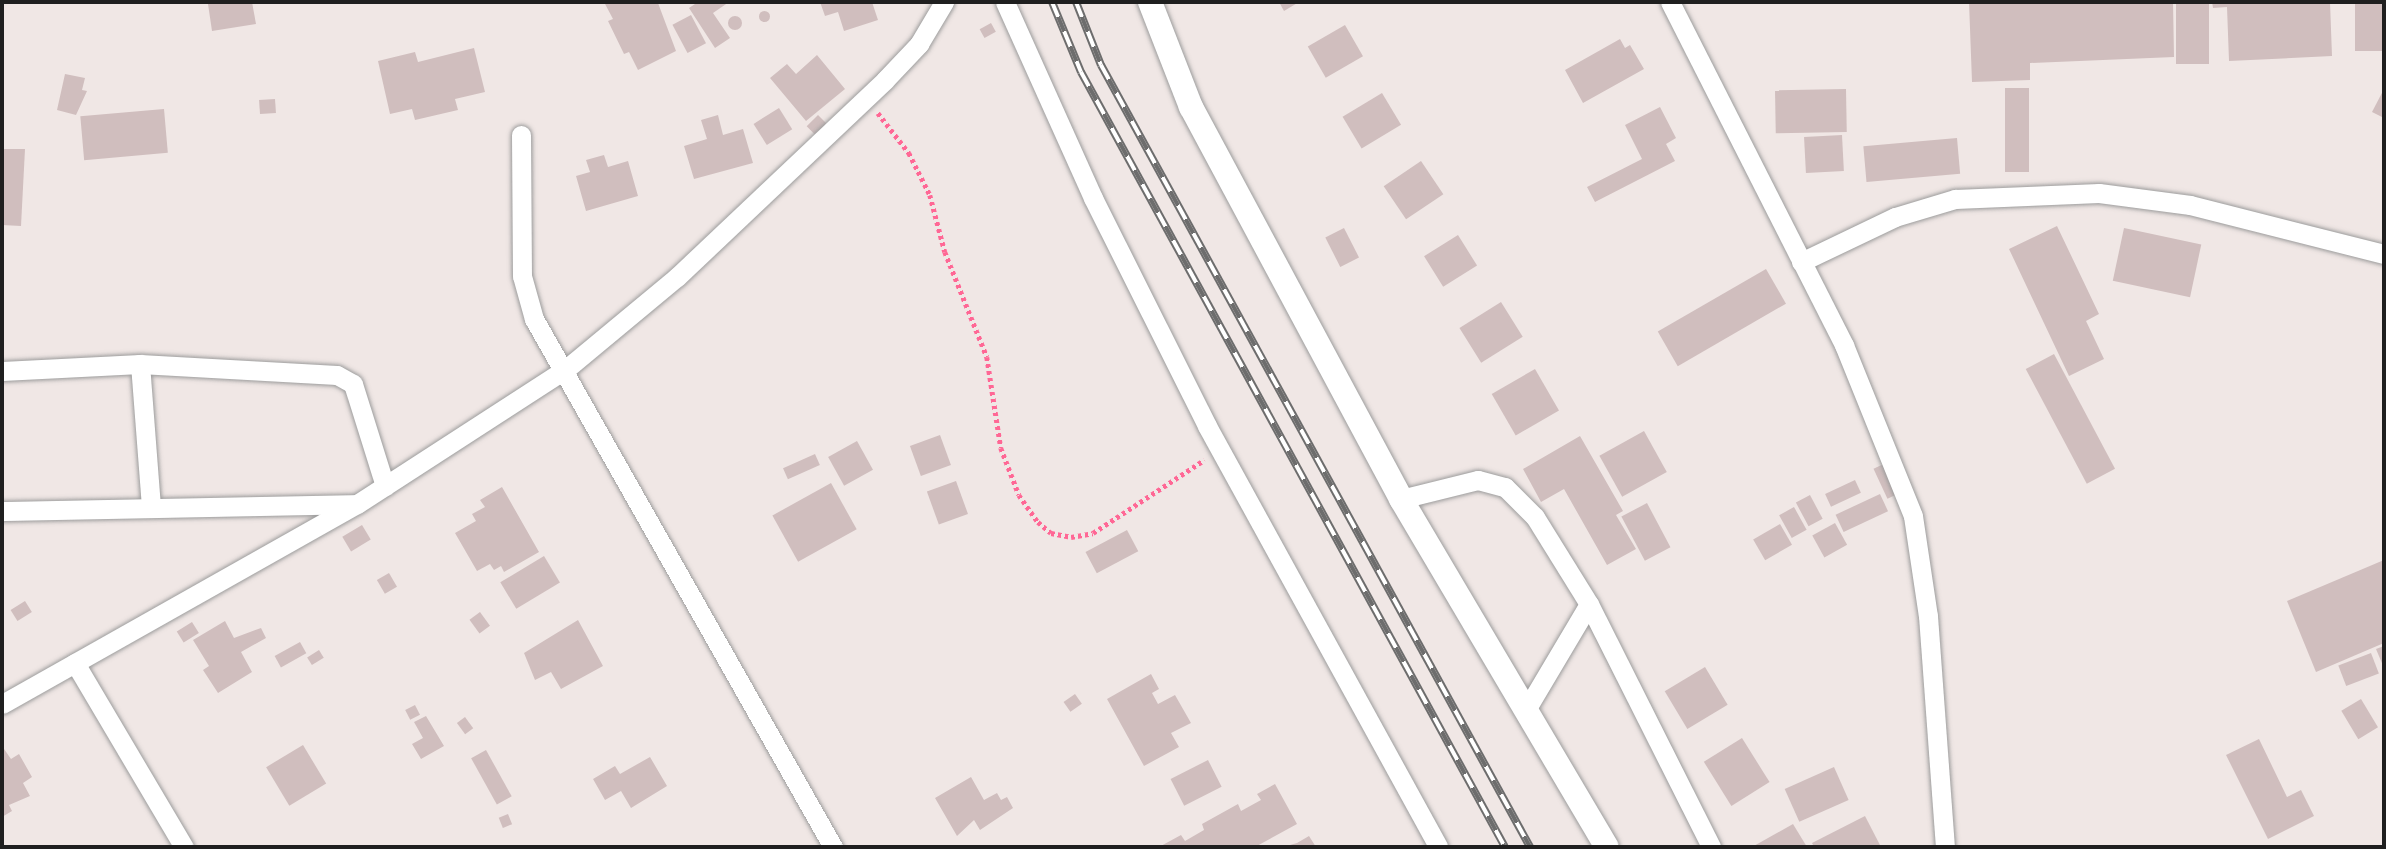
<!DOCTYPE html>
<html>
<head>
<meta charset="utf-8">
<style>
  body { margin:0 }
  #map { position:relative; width:2386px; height:849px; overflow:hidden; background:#f0e7e5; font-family:"Titillium Web",sans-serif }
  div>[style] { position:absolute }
  .building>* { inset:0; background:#d0bebe; transform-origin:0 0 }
  .round { border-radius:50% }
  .path>* { height:4.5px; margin-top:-2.25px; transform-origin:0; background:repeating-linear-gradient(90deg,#ff6795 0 3.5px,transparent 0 7px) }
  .roads { filter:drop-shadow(0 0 2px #9c9c9c) drop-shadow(0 0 2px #9c9c9c) }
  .minor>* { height:19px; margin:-9.5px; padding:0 9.5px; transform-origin:9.5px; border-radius:9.5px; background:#fff }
  .tertiary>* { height:24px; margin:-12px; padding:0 12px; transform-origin:12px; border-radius:12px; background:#fff }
  .rail>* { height:8px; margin-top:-4px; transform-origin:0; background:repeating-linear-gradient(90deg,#fff 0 16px,#6d6d6d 0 32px); box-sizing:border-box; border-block:2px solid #6d6d6d }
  span { translate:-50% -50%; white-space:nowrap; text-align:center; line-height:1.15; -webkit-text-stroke:5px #fff; paint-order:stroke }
  .frame { position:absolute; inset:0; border:4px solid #1f1f1f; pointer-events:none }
</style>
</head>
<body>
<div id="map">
  <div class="building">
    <div style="clip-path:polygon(221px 2px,252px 2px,256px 24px,212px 31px,208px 4px)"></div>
    <div style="clip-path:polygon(604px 2px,658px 3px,676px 51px,638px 70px,629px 52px,624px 54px,608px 21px,613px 19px)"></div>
    <div style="clip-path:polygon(698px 2px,729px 2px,713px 13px,730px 38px,715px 48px,689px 8px)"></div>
    <div style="clip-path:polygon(820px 2px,872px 2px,878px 20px,844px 31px,838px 12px,825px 16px)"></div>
    <div style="clip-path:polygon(1279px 2px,1299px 2px,1284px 11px)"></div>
    <div style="clip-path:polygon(1969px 2px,2173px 2px,2174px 57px,2030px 63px,2030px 80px,1972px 82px)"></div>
    <div style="left:2176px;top:2px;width:33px;height:62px"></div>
    <div style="clip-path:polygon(2212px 2px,2330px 2px,2332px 56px,2229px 61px,2227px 7px,2213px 8px)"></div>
    <div style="left:2355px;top:2px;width:29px;height:49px"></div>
    <div class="round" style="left:758.5px;top:10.5px;width:11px;height:11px"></div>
    <div style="left:691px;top:15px;width:32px;height:21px;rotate:62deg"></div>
    <div class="round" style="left:728px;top:16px;width:14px;height:14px"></div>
    <div style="left:991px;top:23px;width:10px;height:13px;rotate:61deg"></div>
    <div style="left:1345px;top:25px;width:36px;height:43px;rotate:60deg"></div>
    <div style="clip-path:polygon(1620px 39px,1625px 48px,1630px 45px,1644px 69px,1583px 103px,1565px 70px)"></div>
    <div style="clip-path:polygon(474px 48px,485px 92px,455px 99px,458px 110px,415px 120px,412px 109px,390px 114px,378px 61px,415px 52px,418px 62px)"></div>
    <div style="clip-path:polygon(817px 55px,845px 89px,806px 121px,770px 78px,787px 64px,796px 74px)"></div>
    <div style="clip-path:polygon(65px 74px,85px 78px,82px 90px,87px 91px,76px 115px,57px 110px)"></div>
    <div style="left:2005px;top:88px;width:24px;height:84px"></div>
    <div style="left:1846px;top:89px;width:43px;height:71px;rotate:89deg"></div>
    <div style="clip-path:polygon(2384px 89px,2384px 118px,2372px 112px)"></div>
    <div style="left:1382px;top:93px;width:37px;height:46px;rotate:59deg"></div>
    <div style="left:275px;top:99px;width:14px;height:16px;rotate:86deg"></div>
    <div style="clip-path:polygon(1660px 107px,1676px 138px,1666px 144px,1675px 161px,1595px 202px,1587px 187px,1642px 159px,1625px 125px)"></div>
    <div style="left:779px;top:108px;width:25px;height:30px;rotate:58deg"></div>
    <div style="left:164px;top:109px;width:44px;height:84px;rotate:85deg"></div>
    <div style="clip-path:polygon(718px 115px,723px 135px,743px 129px,753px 163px,694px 179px,684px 146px,707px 139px,701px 120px)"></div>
    <div style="left:818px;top:115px;width:17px;height:16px;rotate:45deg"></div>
    <div style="left:1842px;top:135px;width:36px;height:38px;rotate:87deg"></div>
    <div style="left:1957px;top:138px;width:36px;height:94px;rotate:85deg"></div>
    <div style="clip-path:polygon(2px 149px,25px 149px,21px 226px,2px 225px)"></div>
    <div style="clip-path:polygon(604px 155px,608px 167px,628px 161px,638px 196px,586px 211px,576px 176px,590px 172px,586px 160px)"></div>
    <div style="left:1421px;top:161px;width:40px;height:45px;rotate:56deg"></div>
    <div style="clip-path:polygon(2057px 226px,2099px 314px,2086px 321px,2104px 359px,2069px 376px,2009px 249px)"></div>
    <div style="left:1344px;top:228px;width:33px;height:21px;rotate:63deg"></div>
    <div style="left:2124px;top:228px;width:79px;height:54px;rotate:12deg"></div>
    <div style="left:1458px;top:235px;width:36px;height:40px;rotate:58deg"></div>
    <div style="left:1766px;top:269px;width:40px;height:125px;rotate:60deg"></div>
    <div style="left:1501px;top:302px;width:41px;height:49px;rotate:58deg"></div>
    <div style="left:2054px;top:354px;width:130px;height:32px;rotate:62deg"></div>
    <div style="left:1535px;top:369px;width:48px;height:50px;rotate:60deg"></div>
    <div style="left:1644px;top:431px;width:47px;height:51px;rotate:61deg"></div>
    <div style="left:940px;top:435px;width:32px;height:32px;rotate:70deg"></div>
    <div style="clip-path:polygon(1580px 436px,1623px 511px,1616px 515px,1636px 549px,1607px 565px,1564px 489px,1541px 502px,1523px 469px)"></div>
    <div style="left:857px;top:441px;width:33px;height:33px;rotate:61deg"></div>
    <div style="left:815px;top:454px;width:12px;height:35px;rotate:66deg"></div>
    <div style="left:1888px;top:462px;width:33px;height:16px;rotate:65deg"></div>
    <div style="left:1855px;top:480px;width:14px;height:33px;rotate:65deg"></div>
    <div style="left:956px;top:481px;width:35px;height:31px;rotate:70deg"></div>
    <div style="left:831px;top:483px;width:53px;height:67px;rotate:61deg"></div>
    <div style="clip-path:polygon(502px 487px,539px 552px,504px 572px,501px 566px,494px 570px,490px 564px,477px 571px,455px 533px,476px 521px,472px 514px,485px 507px,480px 500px)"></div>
    <div style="left:1880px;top:494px;width:19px;height:49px;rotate:65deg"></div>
    <div style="left:1810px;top:495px;width:27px;height:16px;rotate:62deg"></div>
    <div style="left:1647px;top:503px;width:50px;height:29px;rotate:62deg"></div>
    <div style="left:1794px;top:507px;width:26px;height:17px;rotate:61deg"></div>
    <div style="left:1835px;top:523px;width:25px;height:26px;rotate:61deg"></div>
    <div style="left:1780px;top:524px;width:24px;height:31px;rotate:60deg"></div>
    <div style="left:362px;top:525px;width:17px;height:23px;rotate:59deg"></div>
    <div style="left:1127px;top:530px;width:24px;height:47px;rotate:62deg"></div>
    <div style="left:544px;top:556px;width:31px;height:51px;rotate:59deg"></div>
    <div style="clip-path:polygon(2384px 560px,2384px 643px,2316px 672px,2287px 601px)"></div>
    <div style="left:389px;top:573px;width:16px;height:14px;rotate:60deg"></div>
    <div style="left:25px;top:601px;width:13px;height:17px;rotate:58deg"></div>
    <div style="left:480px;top:612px;width:17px;height:13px;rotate:54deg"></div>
    <div style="clip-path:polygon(578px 620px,603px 666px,561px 689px,551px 672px,535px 680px,524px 653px)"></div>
    <div style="clip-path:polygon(225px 621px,234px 638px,261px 628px,266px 638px,241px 652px,252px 672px,218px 693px,203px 670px,209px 666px,193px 640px)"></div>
    <div style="left:192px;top:622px;width:13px;height:18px;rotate:58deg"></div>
    <div style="left:300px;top:642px;width:13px;height:29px;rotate:61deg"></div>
    <div style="clip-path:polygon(2384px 646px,2384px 668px,2376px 649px)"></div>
    <div style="left:319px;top:650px;width:9px;height:14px;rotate:58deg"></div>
    <div style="left:2371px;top:653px;width:22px;height:35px;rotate:69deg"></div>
    <div style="left:1705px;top:667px;width:44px;height:47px;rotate:59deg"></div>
    <div style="clip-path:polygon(1151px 674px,1159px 689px,1152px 693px,1158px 704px,1175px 695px,1191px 723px,1171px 733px,1179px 747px,1144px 766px,1107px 699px)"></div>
    <div style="left:1075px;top:694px;width:12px;height:14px;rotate:55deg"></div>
    <div style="left:2361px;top:699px;width:33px;height:23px;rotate:59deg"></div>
    <div style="left:415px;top:705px;width:11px;height:11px;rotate:63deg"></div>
    <div style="clip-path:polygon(426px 716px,444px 746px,421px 759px,412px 744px,423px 738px,414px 722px)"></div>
    <div style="left:465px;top:717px;width:14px;height:10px;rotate:54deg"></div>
    <div style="left:1742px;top:738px;width:52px;height:45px;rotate:58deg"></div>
    <div style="clip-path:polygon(2259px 739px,2287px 797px,2301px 790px,2314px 816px,2268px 839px,2226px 755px)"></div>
    <div style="left:303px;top:745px;width:45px;height:43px;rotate:59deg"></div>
    <div style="clip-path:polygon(2px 746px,11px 759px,19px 754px,32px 777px,23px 783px,30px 796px,9px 805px,12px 811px,2px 817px)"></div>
    <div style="left:486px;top:750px;width:53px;height:17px;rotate:61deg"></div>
    <div style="clip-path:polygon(650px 757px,667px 786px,631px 808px,621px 791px,605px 800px,593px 779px,615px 766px,620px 774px)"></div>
    <div style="left:1208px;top:760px;width:30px;height:42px;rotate:63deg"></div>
    <div style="left:1834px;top:767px;width:36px;height:54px;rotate:66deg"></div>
    <div style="clip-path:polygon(971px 777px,984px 800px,997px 793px,1001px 800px,1007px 797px,1013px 808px,980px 830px,974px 820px,957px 836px,935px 798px)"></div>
    <div style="clip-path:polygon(1275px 784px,1297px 824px,1255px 847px,1159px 847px,1181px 835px,1185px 841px,1204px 830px,1202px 824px,1238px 804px,1241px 811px,1261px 800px,1257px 794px)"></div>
    <div style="left:508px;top:814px;width:11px;height:10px;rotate:68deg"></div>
    <div style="clip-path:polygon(1865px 816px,1881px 847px,1814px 847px,1812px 843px)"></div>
    <div style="clip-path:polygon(1793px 824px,1807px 847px,1752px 847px)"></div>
    <div style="clip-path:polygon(1309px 836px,1316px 847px,1283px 847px,1297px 843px)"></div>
  </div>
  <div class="path">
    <div style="left:878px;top:113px;width:51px;rotate:52.2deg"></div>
    <div style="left:909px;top:153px;width:47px;rotate:63.4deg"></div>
    <div style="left:930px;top:195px;width:59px;rotate:75.3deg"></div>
    <div style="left:945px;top:252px;width:113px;rotate:68.2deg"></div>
    <div style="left:987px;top:357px;width:92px;rotate:81.3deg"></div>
    <div style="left:1001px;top:448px;width:50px;rotate:69deg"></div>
    <div style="left:1019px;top:495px;width:33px;rotate:55deg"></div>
    <div style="left:1038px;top:522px;width:17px;rotate:40deg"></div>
    <div style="left:1051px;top:533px;width:20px;rotate:11deg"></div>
    <div style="left:1071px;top:537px;width:22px;rotate:-10deg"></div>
    <div style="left:1093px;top:533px;width:133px;rotate:-33.3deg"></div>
  </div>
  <div class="roads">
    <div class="minor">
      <div style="left:1005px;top:2px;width:215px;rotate:65.8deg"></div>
      <div style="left:1093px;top:198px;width:255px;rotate:63.4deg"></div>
      <div style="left:1207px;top:426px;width:480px;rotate:61.2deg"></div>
      <div style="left:1670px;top:2px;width:385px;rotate:63.1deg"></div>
      <div style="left:1844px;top:345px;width:184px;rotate:68deg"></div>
      <div style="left:1913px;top:516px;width:101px;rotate:81.5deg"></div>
      <div style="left:1928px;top:616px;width:232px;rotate:85.8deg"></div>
      <div style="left:521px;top:135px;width:141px;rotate:89.6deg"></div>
      <div style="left:522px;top:276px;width:45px;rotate:74.4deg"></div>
      <div style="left:534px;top:319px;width:607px;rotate:60.48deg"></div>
      <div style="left:1801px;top:262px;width:104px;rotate:-25.6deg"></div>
      <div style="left:1895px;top:217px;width:63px;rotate:-16.7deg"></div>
      <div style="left:1955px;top:199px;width:144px;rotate:-2.4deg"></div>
      <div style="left:2099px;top:193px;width:92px;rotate:7.5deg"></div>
      <div style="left:2190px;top:205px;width:200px;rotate:14.2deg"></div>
      <div style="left:140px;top:364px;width:144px;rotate:85.6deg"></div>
      <div style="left:2px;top:371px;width:138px;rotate:-2.9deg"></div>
      <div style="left:140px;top:364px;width:197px;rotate:3.2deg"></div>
      <div style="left:337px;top:375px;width:18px;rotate:29deg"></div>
      <div style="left:353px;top:384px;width:107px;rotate:72.6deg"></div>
      <div style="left:1401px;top:499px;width:79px;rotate:-13.9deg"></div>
      <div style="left:1478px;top:480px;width:28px;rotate:15deg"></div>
      <div style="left:1505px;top:487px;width:42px;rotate:45deg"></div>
      <div style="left:1535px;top:517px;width:102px;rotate:58.2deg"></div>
      <div style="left:1589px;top:604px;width:272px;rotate:63.3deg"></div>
      <div style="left:2px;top:511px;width:351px;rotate:-1.1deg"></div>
      <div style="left:75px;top:663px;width:214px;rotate:59.4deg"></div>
      <div style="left:2px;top:704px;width:407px;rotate:-29.4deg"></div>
      <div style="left:357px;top:504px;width:249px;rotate:-32.9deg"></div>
      <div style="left:566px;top:369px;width:144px;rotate:-39.7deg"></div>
      <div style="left:677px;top:277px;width:286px;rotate:-43.4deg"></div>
      <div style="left:885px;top:80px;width:50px;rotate:-46.6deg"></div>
      <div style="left:919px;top:44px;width:49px;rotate:-59.2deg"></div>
      <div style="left:1526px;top:710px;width:123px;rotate:-59.3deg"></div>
    </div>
    <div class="tertiary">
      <div style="left:1150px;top:2px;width:113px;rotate:68.7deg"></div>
      <div style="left:1191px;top:107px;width:445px;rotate:61.8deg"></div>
      <div style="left:1401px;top:499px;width:404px;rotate:59.4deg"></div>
    </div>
  </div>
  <div class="rail">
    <div style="left:1052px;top:2px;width:76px;rotate:67.5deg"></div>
    <div style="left:1081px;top:72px;width:883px;rotate:61.32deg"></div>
    <div style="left:1076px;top:2px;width:68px;rotate:68.4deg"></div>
    <div style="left:1101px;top:65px;width:892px;rotate:61.25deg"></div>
  </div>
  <div class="frame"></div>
</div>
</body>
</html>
